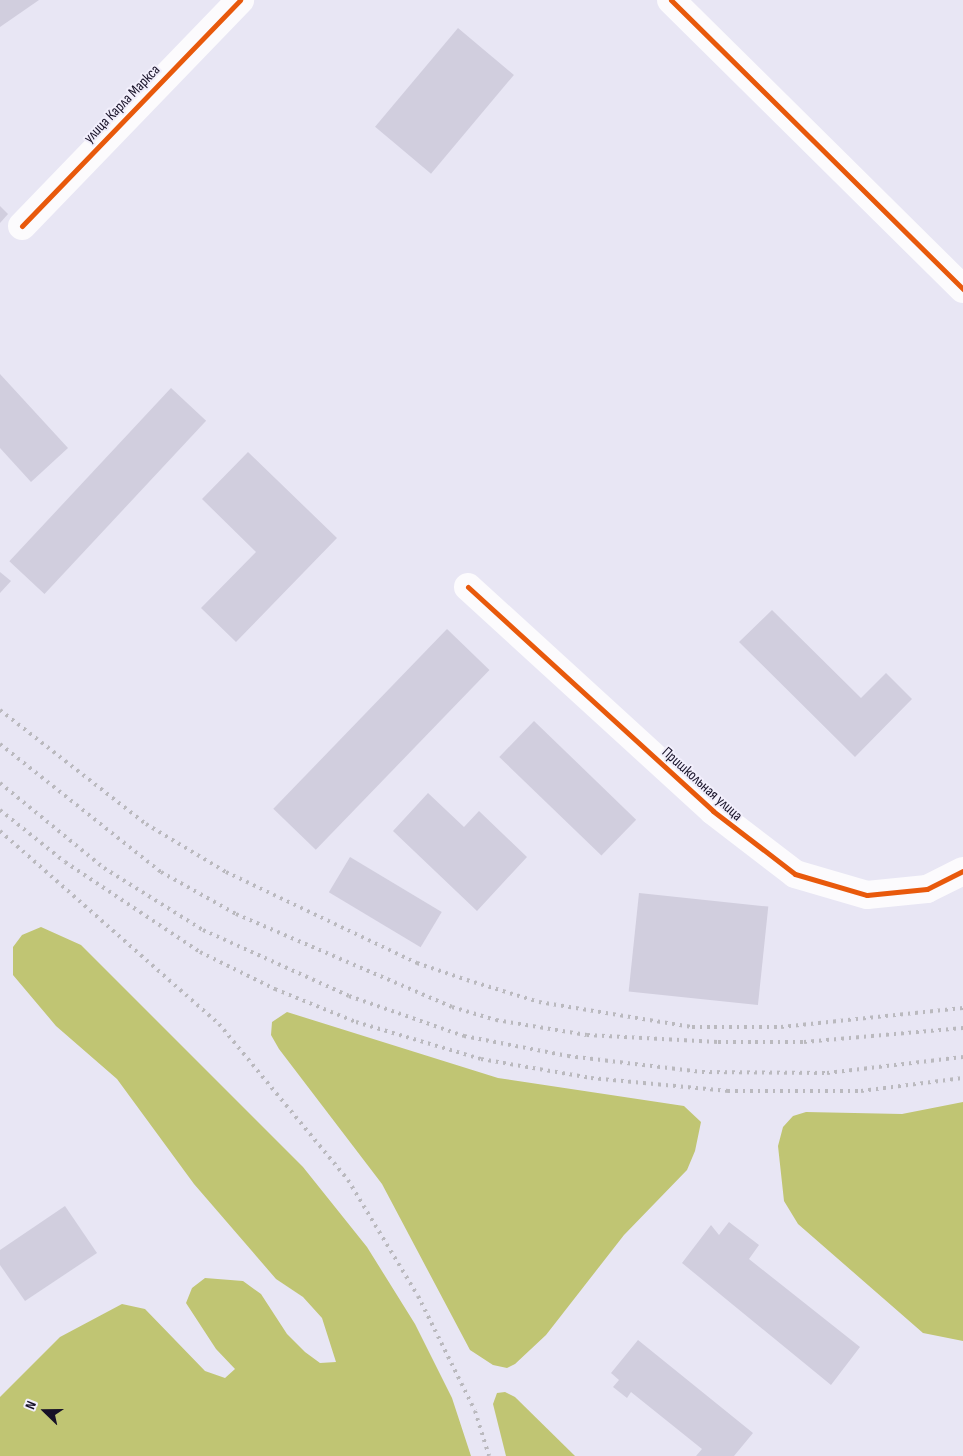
<!DOCTYPE html>
<html>
<head>
<meta charset="utf-8">
<style>
  body { margin:0 }
  #map { position:relative; width:963px; height:1456px; overflow:hidden; background:#e8e6f4; font-family:"Sofia Sans Condensed",sans-serif }
  div>[style] { position:absolute }
  .forest>* { inset:0; background:#c0c573 }
  .building>* { inset:0; background:#d1cede; transform-origin:0 0 }
  .minor>* { height:28px; margin:-14px; padding:0 14px; transform-origin:14px; border-radius:14px; background:#fcfbfd }
  .rail>* { height:4px; margin-top:-2px; transform-origin:0; background:repeating-linear-gradient(90deg,#bab9be 0 2.5px,transparent 0 7.5px) }
  .cycleway>* { height:5px; margin:-2.5px; padding:0 2.5px; transform-origin:2.5px; border-radius:2.5px; background:#e8590c }
  span { translate:-50% -50%; white-space:nowrap; text-align:center; line-height:1.15; -webkit-text-stroke:4px #f2effc; paint-order:stroke }
  .street-label { font-size:15px; color:#171127 }
  .north { position:absolute; left:20px; top:1386px; width:50px; height:50px; -webkit-text-stroke:4px #f2effc; paint-order:stroke; rotate:292deg; font-size:14px; font-weight:700; line-height:20px; text-align:center; color:#171127 }
  .north::after { content:''; display:block; margin:auto; width:18px; height:22px; background:#171127; clip-path:polygon(50% 0,100% 100%,50% 72%,0 100%) }
</style>
</head>
<body>
<div id="map">
  <div class="forest">
    <div style="clip-path:polygon(41px 927px,81px 945px,303px 1167px,367px 1247px,415px 1324px,452px 1398px,471px 1456px,0 1456px,0 1397px,60px 1337px,122px 1304px,145px 1309px,205px 1371px,225px 1378px,235px 1369px,216px 1349px,186px 1303px,192px 1288px,205px 1278px,243px 1281px,261px 1294px,287px 1334px,305px 1352px,320px 1363px,336px 1362px,322px 1318px,303px 1297px,276px 1279px,194px 1184px,117px 1079px,56px 1026px,13px 975px,13px 947px,22px 935px)"></div>
    <div style="clip-path:polygon(287px 1012px,498px 1078px,684px 1106px,701px 1122px,695px 1151px,687px 1170px,624px 1235px,546px 1335px,515px 1364px,507px 1368px,493px 1365px,470px 1350px,382px 1184px,279px 1049px,271px 1035px,272px 1022px)"></div>
    <div style="clip-path:polygon(963px 1102px,963px 1341px,923px 1333px,798px 1224px,784px 1201px,778px 1146px,783px 1127px,793px 1116px,806px 1112px,902px 1114px)"></div>
    <div style="clip-path:polygon(505px 1392px,515px 1397px,575px 1456px,506px 1456px,493px 1404px,497px 1393px)"></div>
  </div>
  <div class="building">
    <div style="clip-path:polygon(0 0,39px 0,0 27px)"></div>
    <div style="left:458px;top:28px;width:73px;height:129px;rotate:40deg"></div>
    <div style="clip-path:polygon(0 206px,8px 214px,0 223px)"></div>
    <div style="clip-path:polygon(0 374px,68px 448px,31px 482px,0 448px)"></div>
    <div style="left:171px;top:388px;width:48px;height:237px;rotate:43deg"></div>
    <div style="clip-path:polygon(248px 452px,337px 538px,236px 642px,201px 608px,256px 552px,202px 499px)"></div>
    <div style="clip-path:polygon(0 572px,11px 581px,0 593px)"></div>
    <div style="clip-path:polygon(772px 610px,861px 698px,886px 673px,912px 699px,855px 757px,739px 642px)"></div>
    <div style="left:447px;top:629px;width:59px;height:250px;rotate:44deg"></div>
    <div style="left:534px;top:721px;width:142px;height:50px;rotate:44deg"></div>
    <div style="clip-path:polygon(428px 793px,464px 827px,479px 811px,527px 857px,477px 911px,393px 831px)"></div>
    <div style="left:350px;top:857px;width:107px;height:41px;rotate:31deg"></div>
    <div style="left:639px;top:893px;width:130px;height:99px;rotate:6deg"></div>
    <div style="clip-path:polygon(65px 1206px,97px 1253px,25px 1301px,0 1265px,0 1250px)"></div>
    <div style="clip-path:polygon(729px 1222px,759px 1245px,749px 1259px,860px 1347px,831px 1385px,682px 1263px,711px 1225px,719px 1235px)"></div>
    <div style="clip-path:polygon(638px 1340px,753px 1433px,734px 1456px,696px 1456px,702px 1449px,631px 1392px,627px 1398px,613px 1387px,619px 1380px,611px 1373px)"></div>
  </div>
  <div class="minor">
    <div style="left:671px;top:0;width:411px;rotate:44.7deg"></div>
    <div style="left:22px;top:226px;width:314px;rotate:-46deg"></div>
    <div style="left:468px;top:587px;width:332px;rotate:42.4deg"></div>
    <div style="left:713px;top:811px;width:103px;rotate:37.5deg"></div>
    <div style="left:795px;top:874px;width:75px;rotate:16.3deg"></div>
    <div style="left:867px;top:895px;width:60px;rotate:-5.7deg"></div>
    <div style="left:927px;top:889px;width:40px;rotate:-26.6deg"></div>
  </div>
  <div class="rail">
    <div style="left:0;top:710px;width:185px;rotate:38deg"></div>
    <div style="left:146px;top:824px;width:93px;rotate:31deg"></div>
    <div style="left:226px;top:872px;width:212px;rotate:25.5deg"></div>
    <div style="left:417px;top:963px;width:53px;rotate:18.8deg"></div>
    <div style="left:467px;top:980px;width:75px;rotate:17deg"></div>
    <div style="left:539px;top:1002px;width:155px;rotate:9.3deg"></div>
    <div style="left:692px;top:1027px;width:89px"></div>
    <div style="left:781px;top:1027px;width:183px;rotate:-6deg"></div>
    <div style="left:0;top:744px;width:206px;rotate:38.5deg"></div>
    <div style="left:161px;top:872px;width:86px;rotate:29.2deg"></div>
    <div style="left:236px;top:914px;width:235px;rotate:23.3deg"></div>
    <div style="left:452px;top:1007px;width:46px;rotate:16.5deg"></div>
    <div style="left:496px;top:1020px;width:92px;rotate:9.4deg"></div>
    <div style="left:587px;top:1035px;width:131px;rotate:3.1deg"></div>
    <div style="left:718px;top:1042px;width:86px"></div>
    <div style="left:804px;top:1042px;width:160px;rotate:-5deg"></div>
    <div style="left:0;top:783px;width:134px;rotate:39.3deg"></div>
    <div style="left:104px;top:868px;width:117px;rotate:32.1deg"></div>
    <div style="left:203px;top:930px;width:160px;rotate:24.3deg"></div>
    <div style="left:349px;top:996px;width:122px;rotate:19.2deg"></div>
    <div style="left:464px;top:1036px;width:106px;rotate:10.9deg"></div>
    <div style="left:568px;top:1056px;width:135px;rotate:6.8deg"></div>
    <div style="left:702px;top:1072px;width:125px;rotate:0.5deg"></div>
    <div style="left:827px;top:1073px;width:137px;rotate:-6.7deg"></div>
    <div style="left:0;top:810px;width:83px;rotate:38.7deg"></div>
    <div style="left:65px;top:862px;width:162px;rotate:33.7deg"></div>
    <div style="left:200px;top:952px;width:84px;rotate:26.3deg"></div>
    <div style="left:275px;top:989px;width:87px;rotate:22.2deg"></div>
    <div style="left:356px;top:1022px;width:130px;rotate:16.5deg"></div>
    <div style="left:481px;top:1059px;width:112px;rotate:9.8deg"></div>
    <div style="left:591px;top:1078px;width:138px;rotate:5.4deg"></div>
    <div style="left:728px;top:1091px;width:133px"></div>
    <div style="left:861px;top:1091px;width:103px;rotate:-7.3deg"></div>
    <div style="left:0;top:831px;width:292px;rotate:41.4deg"></div>
    <div style="left:219px;top:1024px;width:202px;rotate:50.4deg"></div>
    <div style="left:348px;top:1180px;width:135px;rotate:58.9deg"></div>
    <div style="left:418px;top:1296px;width:128px;rotate:63.6deg"></div>
    <div style="left:475px;top:1411px;width:47px;rotate:72.7deg"></div>
  </div>
  <div class="cycleway">
    <div style="left:671px;top:0;width:411px;rotate:44.7deg"></div>
    <div style="left:22px;top:226px;width:314px;rotate:-46deg"></div>
    <div style="left:468px;top:587px;width:332px;rotate:42.4deg"></div>
    <div style="left:713px;top:811px;width:103px;rotate:37.5deg"></div>
    <div style="left:795px;top:874px;width:75px;rotate:16.3deg"></div>
    <div style="left:867px;top:895px;width:60px;rotate:-5.7deg"></div>
    <div style="left:927px;top:889px;width:40px;rotate:-26.6deg"></div>
  </div>
  <div class="street-label">
    <span style="left:122px;top:104px;rotate:-46deg">улица Карла Маркса</span>
    <span style="left:702px;top:784px;rotate:42deg">Пришкольная улица</span>
  </div>
  <div class="north">N</div>
</div>
</body>
</html>
